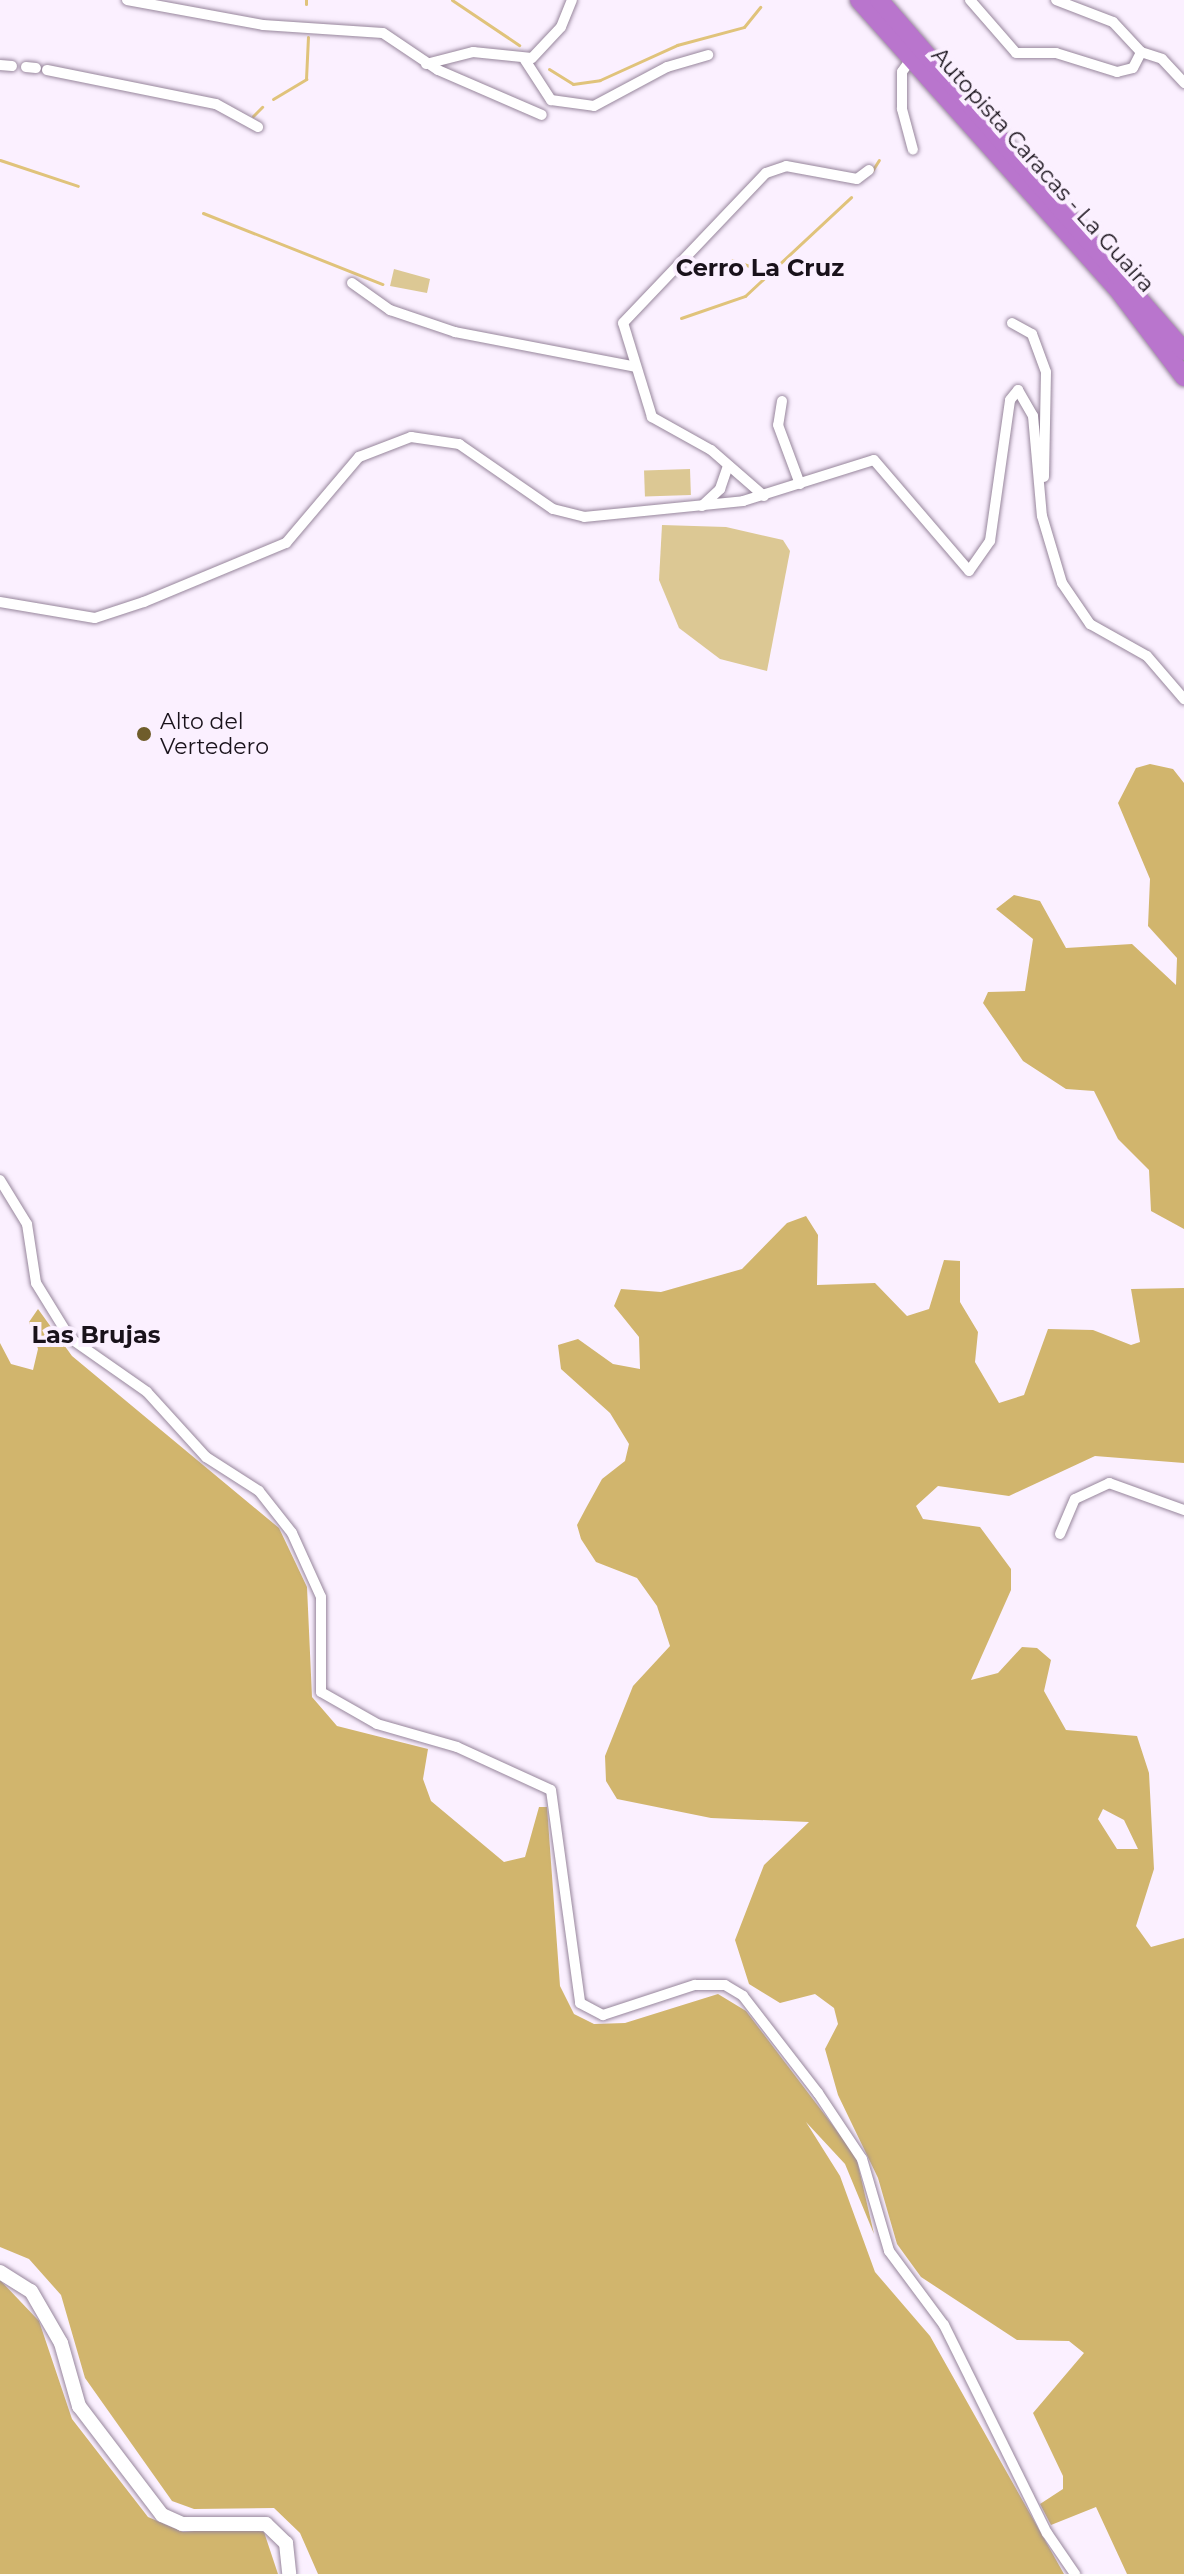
<!DOCTYPE html>
<html>
<head>
<meta charset="utf-8">
<style>
  body { margin:0 }
  #map { position:relative; width:1184px; height:2574px; overflow:hidden; background:#fbf0ff; font-family:Montserrat,sans-serif }
  div>[style] { position:absolute }
  .green>* { inset:0; background:#dcc894; transform-origin:0 0 }
  .forest>* { inset:0; background:#d1b56d }
  .stream>* { height:3px; margin:-1.5px; padding:0 1.5px; transform-origin:1.5px; border-radius:1.5px; background:#e0c37b }
  .roads { filter:drop-shadow(0 0 2px #97869c) drop-shadow(0 0 2px #97869c) }
  .street>* { height:10px; margin:-5px; padding:0 5px; transform-origin:5px; border-radius:5px; background:#fff }
  .secondary>* { height:14px; margin:-7px; padding:0 7px; transform-origin:7px; border-radius:7px; background:#fff }
  .highway>* { height:18px; margin:-9px; padding:0 9px; transform-origin:9px; border-radius:9px; background:#b975cd }
  .dots>* { width:22px; height:22px; translate:-50% -50%; box-sizing:border-box; border:4px solid #fbf0ff; border-radius:50% }
  span { translate:-50% -50%; white-space:nowrap; text-align:center; line-height:1.15; -webkit-text-stroke:8px #fbf0ff; paint-order:stroke }
  .street-label { font-size:22px; color:#19121b }
  .poi-label { font-size:22px; color:#19121b }
  .left { translate:0 -50%; text-align:left }
  .neighbourhood-label { font-size:24px; color:#19121b; font-weight:700 }
</style>
</head>
<body>
<div id="map">
  <div class="green">
    <div style="clip-path:polygon(394px 269px,430px 279px,427px 293px,390px 286px)"></div>
    <div style="left:690px;top:469px;width:26px;height:46px;rotate:88deg"></div>
    <div style="clip-path:polygon(662px 525px,726px 527px,783px 540px,790px 551px,767px 671px,720px 659px,679px 628px,659px 580px)"></div>
  </div>
  <div class="forest">
    <div style="clip-path:polygon(1150px 764px,1173px 769px,1184px 783px,1184px 1229px,1151px 1211px,1149px 1170px,1118px 1139px,1094px 1091px,1066px 1089px,1023px 1061px,983px 1003px,988px 992px,1025px 991px,1033px 939px,996px 909px,1014px 895px,1040px 901px,1066px 948px,1132px 944px,1176px 985px,1177px 958px,1148px 926px,1150px 879px,1118px 803px,1136px 768px)"></div>
    <div style="clip-path:polygon(evenodd,806px 1216px,818px 1235px,817px 1285px,875px 1283px,907px 1316px,929px 1309px,944px 1260px,960px 1261px,960px 1302px,978px 1332px,975px 1362px,999px 1403px,1024px 1395px,1048px 1329px,1093px 1330px,1131px 1345px,1140px 1342px,1131px 1289px,1184px 1288px,1184px 1463px,1095px 1456px,1009px 1496px,938px 1486px,916px 1506px,923px 1519px,980px 1527px,1011px 1569px,1011px 1590px,971px 1680px,998px 1673px,1022px 1647px,1037px 1648px,1051px 1660px,1044px 1691px,1066px 1730px,1137px 1736px,1149px 1773px,1154px 1869px,1136px 1926px,1151px 1947px,1184px 1938px,1184px 2574px,1127px 2574px,1096px 2507px,1051px 2525px,1040px 2504px,1063px 2489px,1063px 2476px,1033px 2413px,1084px 2353px,1069px 2341px,1017px 2340px,921px 2277px,897px 2244px,878px 2178px,838px 2095px,825px 2049px,838px 2024px,834px 2008px,815px 1994px,780px 2003px,749px 1984px,735px 1940px,764px 1865px,809px 1822px,711px 1818px,617px 1799px,606px 1781px,605px 1756px,633px 1686px,670px 1646px,657px 1606px,637px 1578px,596px 1562px,581px 1539px,577px 1525px,586px 1508px,602px 1479px,625px 1461px,629px 1444px,610px 1413px,561px 1369px,558px 1345px,578px 1339px,613px 1364px,640px 1369px,639px 1337px,614px 1306px,621px 1289px,661px 1292px,742px 1269px,787px 1223px,806px 1216px,1103px 1809px,1124px 1820px,1138px 1849px,1117px 1849px,1098px 1819px,1103px 1809px)"></div>
    <div style="clip-path:polygon(38px 1309px,72px 1356px,279px 1528px,307px 1587px,312px 1697px,337px 1726px,428px 1749px,423px 1779px,431px 1801px,504px 1862px,525px 1857px,539px 1807px,547px 1807px,560px 1986px,574px 2014px,594px 2024px,625px 2023px,718px 1994px,746px 2011px,856px 2156px,874px 2234px,845px 2164px,806px 2122px,840px 2176px,875px 2272px,930px 2336px,1064px 2574px,318px 2574px,300px 2533px,274px 2508px,194px 2509px,172px 2501px,85px 2378px,61px 2295px,29px 2259px,0 2247px,0 1343px,11px 1364px,33px 1370px,38px 1349px,29px 1322px)"></div>
    <div style="clip-path:polygon(0 2280px,39px 2321px,72px 2419px,148px 2517px,183px 2532px,240px 2527px,264px 2532px,278px 2574px,0 2574px)"></div>
  </div>
  <div class="stream">
    <div style="left:306px;top:0;width:4px;rotate:90deg"></div>
    <div style="left:452px;top:0;width:81px;rotate:33.9deg"></div>
    <div style="left:549px;top:69px;width:28px;rotate:32deg"></div>
    <div style="left:573px;top:84px;width:27px;rotate:-8deg"></div>
    <div style="left:600px;top:80px;width:85px;rotate:-24.4deg"></div>
    <div style="left:677px;top:45px;width:69px;rotate:-15deg"></div>
    <div style="left:744px;top:27px;width:26px;rotate:-51deg"></div>
    <div style="left:273px;top:99px;width:39px;rotate:-31deg"></div>
    <div style="left:306px;top:79px;width:42px;rotate:-87.3deg"></div>
    <div style="left:253px;top:116px;width:13px;rotate:-45deg"></div>
    <div style="left:0;top:160px;width:82px;rotate:18.4deg"></div>
    <div style="left:872px;top:171px;width:13px;rotate:-58deg"></div>
    <div style="left:203px;top:213px;width:193px;rotate:21.6deg"></div>
    <div style="left:732px;top:260px;width:36px;rotate:19deg"></div>
    <div style="left:681px;top:318px;width:68px;rotate:-19deg"></div>
    <div style="left:745px;top:296px;width:145px;rotate:-43deg"></div>
  </div>
  <div class="roads">
    <div class="street">
      <div style="left:127px;top:0;width:138px;rotate:10.4deg"></div>
      <div style="left:263px;top:25px;width:120px;rotate:3.8deg"></div>
      <div style="left:383px;top:33px;width:66px;rotate:33.9deg"></div>
      <div style="left:438px;top:70px;width:113px;rotate:23.4deg"></div>
      <div style="left:970px;top:0;width:70px;rotate:49deg"></div>
      <div style="left:1016px;top:53px;width:40px"></div>
      <div style="left:1056px;top:53px;width:64px;rotate:17.3deg"></div>
      <div style="left:1117px;top:72px;width:16px;rotate:-14deg"></div>
      <div style="left:1133px;top:68px;width:18px;rotate:-63deg"></div>
      <div style="left:1141px;top:52px;width:41px;rotate:-133deg"></div>
      <div style="left:1113px;top:22px;width:61px;rotate:-158.9deg"></div>
      <div style="left:1141px;top:52px;width:22px;rotate:18deg"></div>
      <div style="left:1162px;top:59px;width:33px;rotate:47deg"></div>
      <div style="left:912px;top:58px;width:17px;rotate:126deg"></div>
      <div style="left:902px;top:72px;width:37px;rotate:90deg"></div>
      <div style="left:902px;top:109px;width:42px;rotate:75deg"></div>
      <div style="left:525px;top:60px;width:48px;rotate:57deg"></div>
      <div style="left:551px;top:100px;width:43px;rotate:7.9deg"></div>
      <div style="left:594px;top:106px;width:83px;rotate:-28.1deg"></div>
      <div style="left:667px;top:67px;width:43px;rotate:-16.3deg"></div>
      <div style="left:426px;top:64px;width:49px;rotate:-14.3deg"></div>
      <div style="left:473px;top:52px;width:59px;rotate:5.8deg"></div>
      <div style="left:532px;top:58px;width:42px;rotate:-46.9deg"></div>
      <div style="left:561px;top:27px;width:29px;rotate:-68deg"></div>
      <div style="left:0;top:65px;width:12px;rotate:5deg"></div>
      <div style="left:26px;top:67px;width:10px;rotate:6deg"></div>
      <div style="left:47px;top:70px;width:172px;rotate:11.4deg"></div>
      <div style="left:216px;top:104px;width:48px;rotate:28.7deg"></div>
      <div style="left:352px;top:283px;width:47px;rotate:35.4deg"></div>
      <div style="left:390px;top:310px;width:69px;rotate:18.7deg"></div>
      <div style="left:455px;top:332px;width:184px;rotate:10.9deg"></div>
      <div style="left:1012px;top:323px;width:23px;rotate:29deg"></div>
      <div style="left:1032px;top:334px;width:40px;rotate:69.8deg"></div>
      <div style="left:1046px;top:372px;width:105px;rotate:91.1deg"></div>
      <div style="left:782px;top:401px;width:24px;rotate:99deg"></div>
      <div style="left:778px;top:425px;width:63px;rotate:69.6deg"></div>
      <div style="left:764px;top:496px;width:70px;rotate:-139deg"></div>
      <div style="left:711px;top:450px;width:68px;rotate:-150.8deg"></div>
      <div style="left:652px;top:417px;width:98px;rotate:-107.1deg"></div>
      <div style="left:623px;top:323px;width:207px;rotate:-46.4deg"></div>
      <div style="left:766px;top:173px;width:21px;rotate:-19deg"></div>
      <div style="left:786px;top:166px;width:72px;rotate:10.4deg"></div>
      <div style="left:857px;top:179px;width:15px;rotate:-37deg"></div>
      <div style="left:702px;top:506px;width:25px;rotate:-43deg"></div>
      <div style="left:720px;top:489px;width:24px;rotate:-71deg"></div>
      <div style="left:0;top:602px;width:96px;rotate:9.6deg"></div>
      <div style="left:95px;top:618px;width:52px;rotate:-18.1deg"></div>
      <div style="left:144px;top:602px;width:154px;rotate:-22.6deg"></div>
      <div style="left:286px;top:543px;width:113px;rotate:-49.7deg"></div>
      <div style="left:359px;top:457px;width:56px;rotate:-21deg"></div>
      <div style="left:411px;top:437px;width:49px;rotate:8.3deg"></div>
      <div style="left:459px;top:444px;width:114px;rotate:34.7deg"></div>
      <div style="left:553px;top:509px;width:32px;rotate:14deg"></div>
      <div style="left:584px;top:517px;width:160px;rotate:-5.7deg"></div>
      <div style="left:743px;top:501px;width:137px;rotate:-17.4deg"></div>
      <div style="left:874px;top:460px;width:146px;rotate:49.4deg"></div>
      <div style="left:969px;top:571px;width:37px;rotate:-55deg"></div>
      <div style="left:990px;top:541px;width:142px;rotate:-81.9deg"></div>
      <div style="left:1010px;top:400px;width:13px;rotate:-51deg"></div>
      <div style="left:1018px;top:390px;width:30px;rotate:60deg"></div>
      <div style="left:1033px;top:416px;width:100px;rotate:84.9deg"></div>
      <div style="left:1042px;top:516px;width:70px;rotate:73.4deg"></div>
      <div style="left:1062px;top:583px;width:50px;rotate:55.7deg"></div>
      <div style="left:1090px;top:624px;width:65px;rotate:29.3deg"></div>
      <div style="left:1147px;top:656px;width:57px;rotate:49.3deg"></div>
      <div style="left:0;top:1180px;width:52px;rotate:58.5deg"></div>
      <div style="left:27px;top:1224px;width:60px;rotate:81.3deg"></div>
      <div style="left:36px;top:1283px;width:65px;rotate:58.3deg"></div>
      <div style="left:70px;top:1338px;width:94px;rotate:35deg"></div>
      <div style="left:147px;top:1392px;width:88px;rotate:47.8deg"></div>
      <div style="left:206px;top:1457px;width:63px;rotate:32.7deg"></div>
      <div style="left:259px;top:1491px;width:53px;rotate:51.8deg"></div>
      <div style="left:292px;top:1533px;width:70px;rotate:65.6deg"></div>
      <div style="left:321px;top:1597px;width:95px;rotate:90deg"></div>
      <div style="left:321px;top:1692px;width:64px;rotate:29.7deg"></div>
      <div style="left:377px;top:1724px;width:83px;rotate:16deg"></div>
      <div style="left:457px;top:1747px;width:103px;rotate:24.6deg"></div>
      <div style="left:551px;top:1790px;width:215px;rotate:82.2deg"></div>
      <div style="left:580px;top:2003px;width:26px;rotate:28deg"></div>
      <div style="left:603px;top:2015px;width:97px;rotate:-18.1deg"></div>
      <div style="left:695px;top:1985px;width:30px"></div>
      <div style="left:725px;top:1985px;width:21px;rotate:31deg"></div>
      <div style="left:743px;top:1996px;width:123px;rotate:52.3deg"></div>
      <div style="left:818px;top:2093px;width:79px;rotate:56.3deg"></div>
      <div style="left:862px;top:2159px;width:96px;rotate:73.6deg"></div>
      <div style="left:889px;top:2251px;width:92px;rotate:53.4deg"></div>
      <div style="left:944px;top:2325px;width:232px;rotate:63.7deg"></div>
      <div style="left:1047px;top:2533px;width:50px;rotate:55.7deg"></div>
      <div style="left:1060px;top:1534px;width:38px;rotate:-67deg"></div>
      <div style="left:1075px;top:1499px;width:38px;rotate:-25deg"></div>
      <div style="left:1109px;top:1483px;width:80px;rotate:19.8deg"></div>
    </div>
    <div class="secondary">
      <div style="left:0;top:2272px;width:36px;rotate:32deg"></div>
      <div style="left:31px;top:2291px;width:60px;rotate:60deg"></div>
      <div style="left:61px;top:2343px;width:66px;rotate:74.1deg"></div>
      <div style="left:79px;top:2406px;width:137px;rotate:52.7deg"></div>
      <div style="left:162px;top:2515px;width:22px;rotate:24deg"></div>
      <div style="left:182px;top:2524px;width:84px"></div>
      <div style="left:266px;top:2524px;width:28px;rotate:44deg"></div>
      <div style="left:286px;top:2543px;width:31px;rotate:84deg"></div>
    </div>
    <div class="highway">
      <div style="left:859px;top:0;width:385px;rotate:48.2deg"></div>
      <div style="left:1116px;top:287px;width:113px;rotate:52.9deg"></div>
      <div style="left:879px;top:0;width:465px;rotate:49deg"></div>
    </div>
  </div>
  <div class="dots">
    <div style="left:144px;top:734px;background:#6f5d2b"></div>
  </div>
  <div class="street-label">
    <span style="left:1043px;top:170px;rotate:48deg">Autopista Caracas - La Guaira</span>
  </div>
  <div class="poi-label">
    <span class="left" style="left:160px;top:734px">Alto del<br>Vertedero</span>
  </div>
  <div class="neighbourhood-label">
    <span style="left:760px;top:268px">Cerro La Cruz</span>
    <span style="left:96px;top:1335px">Las Brujas</span>
  </div>
</div>
</body>
</html>
